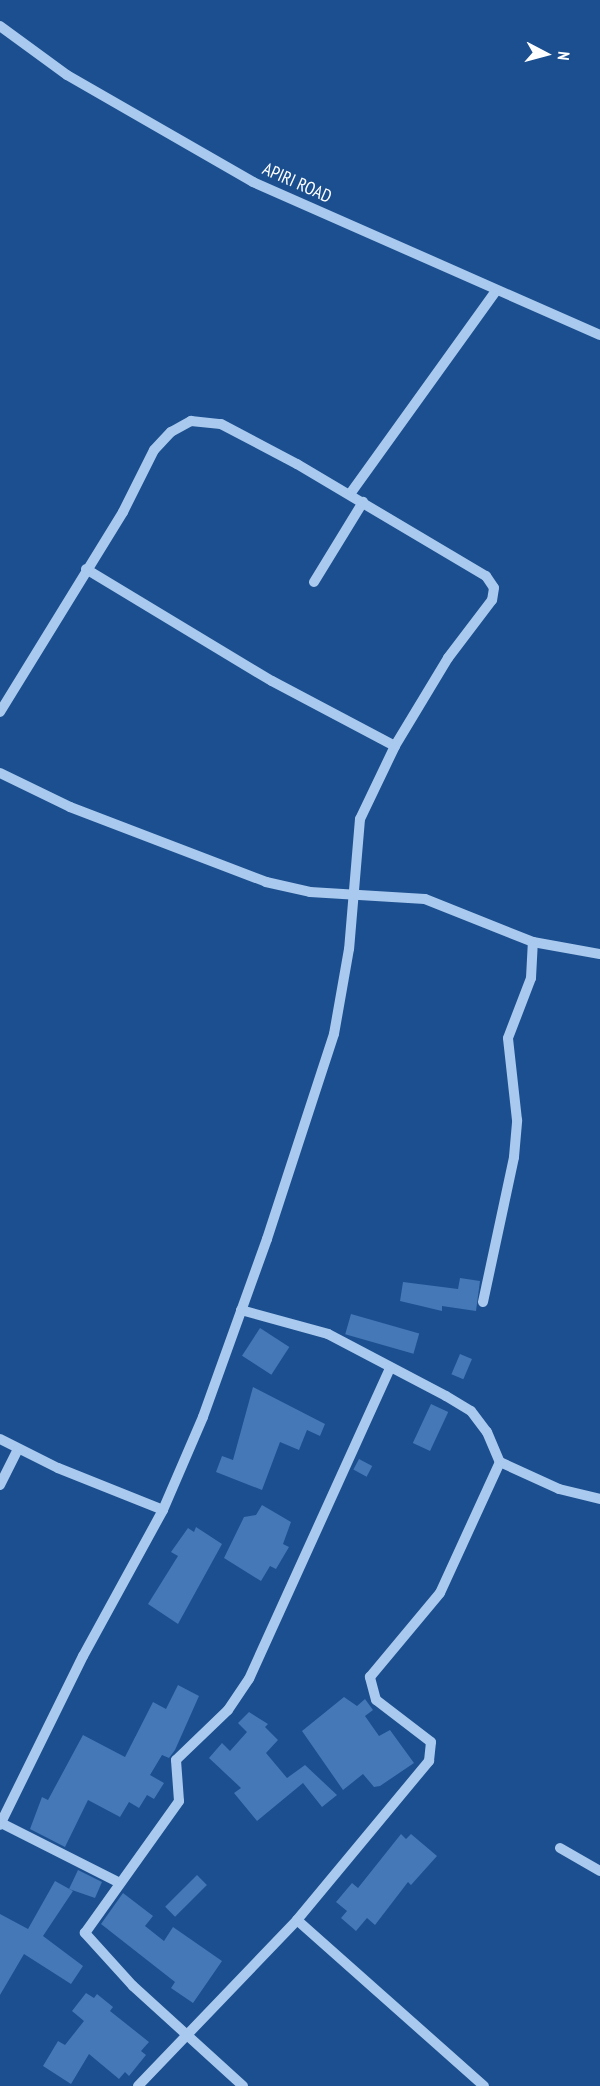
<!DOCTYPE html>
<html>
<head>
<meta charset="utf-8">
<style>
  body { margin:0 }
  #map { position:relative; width:600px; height:2086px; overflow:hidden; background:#1b4f8f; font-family:"PT Sans Narrow",sans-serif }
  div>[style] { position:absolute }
  .building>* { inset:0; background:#4478b7; transform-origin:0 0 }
  .minor>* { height:10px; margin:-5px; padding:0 5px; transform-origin:5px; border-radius:5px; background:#a9c9ee }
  span { translate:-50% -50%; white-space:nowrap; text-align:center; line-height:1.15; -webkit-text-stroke:4.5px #1b4f8f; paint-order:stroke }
  .street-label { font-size:18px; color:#fff }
  .north { position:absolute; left:516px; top:24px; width:60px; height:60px; -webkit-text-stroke:4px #1b4f8f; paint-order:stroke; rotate:96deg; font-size:16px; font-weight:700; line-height:24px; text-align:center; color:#fff }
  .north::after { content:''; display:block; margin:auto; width:21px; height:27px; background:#fff; clip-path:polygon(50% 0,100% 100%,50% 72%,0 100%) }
</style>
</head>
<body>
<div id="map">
  <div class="building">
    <div style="clip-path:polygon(460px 1278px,480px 1281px,476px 1311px,442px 1306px,442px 1311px,400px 1301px,403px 1282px,458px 1289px)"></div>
    <div style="left:351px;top:1314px;width:71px;height:21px;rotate:16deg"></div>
    <div style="left:260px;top:1328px;width:35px;height:33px;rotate:33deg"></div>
    <div style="left:460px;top:1354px;width:13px;height:22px;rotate:23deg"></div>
    <div style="clip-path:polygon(253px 1387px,325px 1424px,320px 1436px,307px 1430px,299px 1450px,280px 1442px,262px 1490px,216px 1472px,222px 1456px,233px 1460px)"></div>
    <div style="left:431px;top:1404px;width:19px;height:43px;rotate:25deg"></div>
    <div style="left:359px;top:1459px;width:15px;height:12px;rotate:28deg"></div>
    <div style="clip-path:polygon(262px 1505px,291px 1522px,283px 1544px,289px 1547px,276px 1569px,270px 1566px,261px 1581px,224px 1558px,244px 1517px,256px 1515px)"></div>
    <div style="clip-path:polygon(196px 1527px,222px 1544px,178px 1624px,148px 1604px,178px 1556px,171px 1552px,188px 1528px,194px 1532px)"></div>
    <div style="clip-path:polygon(178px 1685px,199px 1696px,175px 1750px,169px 1758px,162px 1755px,150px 1775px,164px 1783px,154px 1799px,147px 1795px,139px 1808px,129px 1802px,120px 1817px,88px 1800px,65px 1847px,30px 1829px,42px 1797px,48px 1800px,83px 1735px,125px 1757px,153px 1702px,166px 1709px)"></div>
    <div style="clip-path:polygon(344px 1697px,357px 1706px,365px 1699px,373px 1710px,365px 1716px,379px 1736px,390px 1730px,414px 1763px,380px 1786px,374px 1787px,363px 1774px,343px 1790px,302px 1731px)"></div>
    <div style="clip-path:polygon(249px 1712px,268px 1724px,265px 1727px,278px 1740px,266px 1753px,287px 1778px,305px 1765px,337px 1795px,322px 1807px,303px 1783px,257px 1821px,234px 1793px,241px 1788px,209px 1758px,222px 1743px,230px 1751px,247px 1732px,238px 1723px)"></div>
    <div style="clip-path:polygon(401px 1834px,406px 1839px,411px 1834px,437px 1856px,411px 1885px,408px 1882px,375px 1925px,367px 1918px,356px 1931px,341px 1918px,347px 1911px,336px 1902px,352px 1883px,358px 1888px)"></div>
    <div style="clip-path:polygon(78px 1870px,102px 1882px,95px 1898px,69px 1889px)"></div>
    <div style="left:197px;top:1875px;width:14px;height:45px;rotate:45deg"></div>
    <div style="clip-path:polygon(55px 1881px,73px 1891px,43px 1936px,83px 1966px,71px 1984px,24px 1954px,0 1995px,0 1914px,28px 1929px)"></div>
    <div style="clip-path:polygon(123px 1893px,153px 1916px,145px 1926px,164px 1941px,173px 1927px,222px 1961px,193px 2003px,171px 1988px,175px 1982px,101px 1924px)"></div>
    <div style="clip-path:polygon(86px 1993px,94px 1998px,97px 1994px,113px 2007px,110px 2011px,149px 2042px,141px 2051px,146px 2055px,129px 2076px,125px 2072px,119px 2079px,89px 2054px,71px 2084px,43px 2066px,58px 2041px,65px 2045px,84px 2021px,72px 2011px)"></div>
  </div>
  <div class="minor">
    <div style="left:0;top:26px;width:83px;rotate:36.2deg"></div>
    <div style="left:67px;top:75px;width:215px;rotate:29.9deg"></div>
    <div style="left:253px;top:182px;width:379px;rotate:23.8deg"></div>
    <div style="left:350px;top:494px;width:250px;rotate:-54.3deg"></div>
    <div style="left:86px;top:569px;width:217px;rotate:31.1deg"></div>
    <div style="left:272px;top:681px;width:139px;rotate:27.9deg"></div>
    <div style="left:314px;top:582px;width:94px;rotate:-58.5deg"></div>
    <div style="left:0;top:712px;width:235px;rotate:-58.4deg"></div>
    <div style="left:123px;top:512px;width:69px;rotate:-63.4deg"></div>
    <div style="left:154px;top:450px;width:25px;rotate:-47deg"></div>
    <div style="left:171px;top:432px;width:23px;rotate:-29deg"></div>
    <div style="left:191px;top:421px;width:30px;rotate:6deg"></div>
    <div style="left:221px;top:424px;width:86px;rotate:27.8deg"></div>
    <div style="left:297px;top:464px;width:220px;rotate:30.7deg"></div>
    <div style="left:486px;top:576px;width:14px;rotate:56deg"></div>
    <div style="left:494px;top:588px;width:12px;rotate:99deg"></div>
    <div style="left:492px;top:600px;width:73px;rotate:127.2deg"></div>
    <div style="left:448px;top:658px;width:103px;rotate:121.1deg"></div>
    <div style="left:395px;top:746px;width:81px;rotate:115.6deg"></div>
    <div style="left:360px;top:819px;width:130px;rotate:94.8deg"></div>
    <div style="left:349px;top:949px;width:86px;rotate:100deg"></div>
    <div style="left:334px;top:1034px;width:216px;rotate:108.1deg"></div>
    <div style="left:267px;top:1239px;width:189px;rotate:109.8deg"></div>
    <div style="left:203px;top:1417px;width:101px;rotate:113.3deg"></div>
    <div style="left:163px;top:1510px;width:166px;rotate:118.7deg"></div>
    <div style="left:83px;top:1656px;width:188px;rotate:116.2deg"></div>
    <div style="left:0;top:773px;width:78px;rotate:25.9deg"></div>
    <div style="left:70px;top:807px;width:210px;rotate:20.9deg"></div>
    <div style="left:266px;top:882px;width:45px;rotate:12.8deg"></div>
    <div style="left:310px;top:892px;width:115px;rotate:3.5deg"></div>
    <div style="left:425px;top:899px;width:116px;rotate:21.7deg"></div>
    <div style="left:533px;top:942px;width:68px;rotate:10.2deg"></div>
    <div style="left:483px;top:1302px;width:148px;rotate:-77.9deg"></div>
    <div style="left:514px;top:1157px;width:37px;rotate:-85deg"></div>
    <div style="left:517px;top:1120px;width:82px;rotate:-96.3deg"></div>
    <div style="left:508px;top:1038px;width:64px;rotate:-69deg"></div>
    <div style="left:531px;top:978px;width:36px;rotate:-87deg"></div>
    <div style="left:241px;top:1310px;width:90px;rotate:15.4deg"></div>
    <div style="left:328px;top:1334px;width:133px;rotate:27.7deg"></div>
    <div style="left:446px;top:1396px;width:29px;rotate:31deg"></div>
    <div style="left:471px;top:1411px;width:26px;rotate:53deg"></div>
    <div style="left:487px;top:1432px;width:33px;rotate:67deg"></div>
    <div style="left:0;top:1439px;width:65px;rotate:26.6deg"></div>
    <div style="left:58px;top:1468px;width:113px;rotate:21.8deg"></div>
    <div style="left:0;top:1485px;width:40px;rotate:-63.4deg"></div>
    <div style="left:1px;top:1823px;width:131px;rotate:26.8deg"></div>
    <div style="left:560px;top:1848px;width:46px;rotate:29.9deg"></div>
    <div style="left:297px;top:1920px;width:207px;rotate:-50.3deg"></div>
    <div style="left:429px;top:1761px;width:19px;rotate:-84deg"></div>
    <div style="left:431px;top:1742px;width:69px;rotate:-142.6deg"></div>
    <div style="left:376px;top:1700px;width:24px;rotate:-105deg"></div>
    <div style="left:370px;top:1677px;width:109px;rotate:-50.2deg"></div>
    <div style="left:440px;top:1593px;width:144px;rotate:-65.4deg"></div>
    <div style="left:500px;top:1462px;width:65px;rotate:24.6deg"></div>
    <div style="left:559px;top:1489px;width:42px;rotate:13.7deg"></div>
    <div style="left:138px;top:2086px;width:230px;rotate:-46.2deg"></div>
    <div style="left:297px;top:1920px;width:250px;rotate:41.6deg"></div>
    <div style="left:243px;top:2086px;width:149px;rotate:-137.7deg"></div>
    <div style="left:133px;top:1986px;width:72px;rotate:-132.2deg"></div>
    <div style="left:85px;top:1933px;width:162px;rotate:-54.5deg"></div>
    <div style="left:179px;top:1801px;width:41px;rotate:-94.2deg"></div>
    <div style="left:176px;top:1760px;width:72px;rotate:-43.9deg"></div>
    <div style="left:228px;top:1710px;width:37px;rotate:-56deg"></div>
    <div style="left:249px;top:1679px;width:341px;rotate:-65.6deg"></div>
  </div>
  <div class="street-label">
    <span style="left:297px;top:183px;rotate:24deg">APIRI ROAD</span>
  </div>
  <div class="north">N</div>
</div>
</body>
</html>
